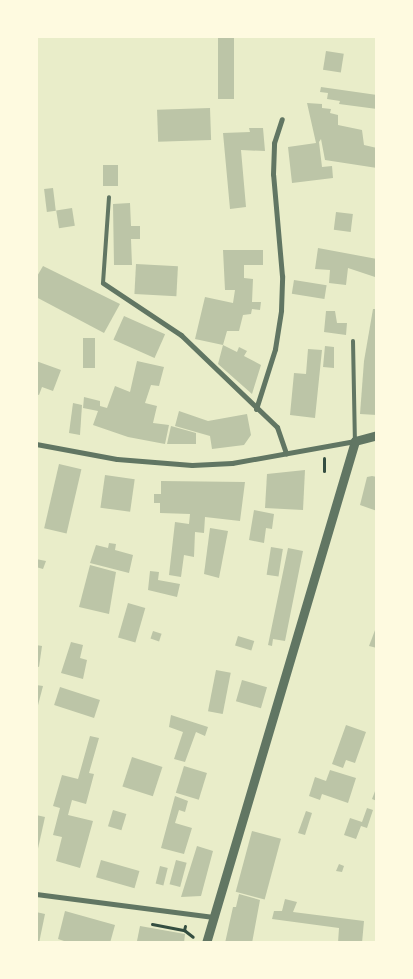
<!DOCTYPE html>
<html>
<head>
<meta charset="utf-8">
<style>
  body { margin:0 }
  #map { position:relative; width:413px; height:979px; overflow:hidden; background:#e9edc9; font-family:Signika,sans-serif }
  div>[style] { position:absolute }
  .building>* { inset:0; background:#bcc5a7; transform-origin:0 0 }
  .path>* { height:3px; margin:-1.5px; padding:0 1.5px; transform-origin:1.5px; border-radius:1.5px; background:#344e41 }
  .service>* { height:4px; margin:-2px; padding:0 2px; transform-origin:2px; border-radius:2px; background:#617663 }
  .minor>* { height:5px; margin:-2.5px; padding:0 2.5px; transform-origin:2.5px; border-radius:2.5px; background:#617663 }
  .tertiary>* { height:9px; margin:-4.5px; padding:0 4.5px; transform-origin:4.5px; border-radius:4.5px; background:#617663 }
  span { translate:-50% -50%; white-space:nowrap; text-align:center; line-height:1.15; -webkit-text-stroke:4px #fefae0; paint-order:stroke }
  .frame { position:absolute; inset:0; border:38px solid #fefae0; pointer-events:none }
</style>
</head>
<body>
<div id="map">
  <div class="building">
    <div style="left:218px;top:36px;width:16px;height:63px"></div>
    <div style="left:326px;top:51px;width:18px;height:19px;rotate:9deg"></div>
    <div style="clip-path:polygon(321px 87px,377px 95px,377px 109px,339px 104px,340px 101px,327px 99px,328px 93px,320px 92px)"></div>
    <div style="clip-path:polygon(307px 103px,322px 104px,322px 108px,331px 109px,330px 113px,338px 115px,338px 125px,362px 130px,364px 145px,377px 148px,377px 168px,325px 160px,321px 139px,319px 142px,322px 167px,332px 166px,333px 178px,292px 183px,288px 147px,316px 143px)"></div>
    <div style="left:210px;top:108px;width:32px;height:53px;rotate:88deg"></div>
    <div style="clip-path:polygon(249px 128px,263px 128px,265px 151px,241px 150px,246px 207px,230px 209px,223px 133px,250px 132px)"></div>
    <div style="left:103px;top:165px;width:15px;height:21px"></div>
    <div style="left:53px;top:188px;width:23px;height:9px;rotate:83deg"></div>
    <div style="clip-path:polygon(130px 203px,131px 226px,140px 226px,140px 239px,131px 239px,132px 265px,114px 265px,113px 204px)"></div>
    <div style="left:72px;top:208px;width:18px;height:16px;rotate:81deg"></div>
    <div style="left:336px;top:212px;width:17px;height:18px;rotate:7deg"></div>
    <div style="clip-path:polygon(318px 248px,377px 259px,375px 277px,348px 268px,346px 285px,329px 283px,330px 270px,315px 269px)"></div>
    <div style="clip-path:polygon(223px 250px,263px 250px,263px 265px,244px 265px,244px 278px,253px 279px,252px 302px,261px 302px,260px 310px,252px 309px,251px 314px,243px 315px,239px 331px,227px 331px,223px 345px,237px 352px,239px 347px,247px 351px,244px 356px,261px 365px,252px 394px,218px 364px,223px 345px,195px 339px,205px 297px,233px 303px,235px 290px,225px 290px)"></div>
    <div style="left:136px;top:264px;width:42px;height:30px;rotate:3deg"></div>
    <div style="clip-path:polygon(43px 266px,120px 304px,104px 333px,36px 297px,36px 278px)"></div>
    <div style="left:294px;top:280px;width:33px;height:14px;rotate:9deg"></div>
    <div style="clip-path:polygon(373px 309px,377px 309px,377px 415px,360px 414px,364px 361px)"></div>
    <div style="clip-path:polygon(326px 311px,335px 311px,337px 323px,347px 323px,346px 335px,324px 332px)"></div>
    <div style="left:124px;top:316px;width:45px;height:26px;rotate:24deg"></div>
    <div style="left:83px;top:338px;width:12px;height:30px"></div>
    <div style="clip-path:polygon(325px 346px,334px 347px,334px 368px,323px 367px)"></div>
    <div style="clip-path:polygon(308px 349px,322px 350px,315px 418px,290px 415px,294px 373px,306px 374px)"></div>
    <div style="clip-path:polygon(36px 361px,61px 370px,53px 391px,42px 387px,39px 395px,36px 394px)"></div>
    <div style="clip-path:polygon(137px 361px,164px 367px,159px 386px,151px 385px,145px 403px,157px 406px,153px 423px,169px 425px,165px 444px,128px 437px,93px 425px,98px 411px,83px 408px,84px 397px,100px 401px,100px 406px,107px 408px,115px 386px,130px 392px)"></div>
    <div style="clip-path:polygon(73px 403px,82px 405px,80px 435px,69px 433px)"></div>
    <div style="clip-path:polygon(179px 411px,208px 421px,247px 414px,251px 435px,244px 445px,212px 449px,210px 436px,175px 426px)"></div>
    <div style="clip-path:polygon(171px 426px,196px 433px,196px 444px,167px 444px)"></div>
    <div style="left:59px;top:464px;width:23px;height:66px;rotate:13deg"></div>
    <div style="clip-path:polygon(305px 470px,303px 510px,265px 508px,267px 474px)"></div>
    <div style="left:105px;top:475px;width:30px;height:33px;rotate:8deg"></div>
    <div style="clip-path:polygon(372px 476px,377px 477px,377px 511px,360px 505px,367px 477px)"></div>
    <div style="clip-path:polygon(161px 481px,245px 482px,240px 521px,205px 517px,204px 533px,195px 532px,194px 557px,184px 555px,181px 577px,169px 575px,175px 522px,189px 524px,190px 514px,160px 513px,160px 503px,154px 503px,154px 494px,161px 494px)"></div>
    <div style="clip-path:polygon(254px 510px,274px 514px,272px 529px,266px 528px,264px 543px,249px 540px)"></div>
    <div style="clip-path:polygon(210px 528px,228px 531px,219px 578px,204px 574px)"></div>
    <div style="clip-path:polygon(109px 543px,116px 544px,115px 550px,133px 555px,129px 573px,90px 563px,96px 545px,108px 548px)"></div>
    <div style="left:271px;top:547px;width:12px;height:28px;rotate:9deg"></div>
    <div style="clip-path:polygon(288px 548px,303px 551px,285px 641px,273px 639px,272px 646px,268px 645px)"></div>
    <div style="clip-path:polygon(36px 559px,46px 561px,43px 569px,36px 567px)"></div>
    <div style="clip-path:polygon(90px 565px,116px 572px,109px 614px,79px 607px)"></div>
    <div style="clip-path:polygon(150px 571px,159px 572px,158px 580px,180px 584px,177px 597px,148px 590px)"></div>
    <div style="left:128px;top:603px;width:18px;height:36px;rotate:16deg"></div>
    <div style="clip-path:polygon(377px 625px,377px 648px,369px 646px)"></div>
    <div style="left:153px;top:631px;width:9px;height:8px;rotate:18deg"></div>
    <div style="left:238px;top:636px;width:17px;height:10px;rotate:17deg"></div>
    <div style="clip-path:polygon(71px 642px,83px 645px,80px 658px,87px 660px,83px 679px,61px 673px)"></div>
    <div style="clip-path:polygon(36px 645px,42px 646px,39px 667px,36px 666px)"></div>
    <div style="left:216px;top:670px;width:15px;height:42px;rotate:11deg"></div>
    <div style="left:242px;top:680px;width:26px;height:22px;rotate:16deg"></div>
    <div style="clip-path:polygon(36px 685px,43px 686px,37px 709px,36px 709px)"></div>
    <div style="left:60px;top:687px;width:42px;height:19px;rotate:18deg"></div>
    <div style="clip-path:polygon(171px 715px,208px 727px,205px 736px,196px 732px,185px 762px,174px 759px,183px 732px,169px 727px)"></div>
    <div style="clip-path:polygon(346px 725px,366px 732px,355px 763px,346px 760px,343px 768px,332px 764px)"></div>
    <div style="clip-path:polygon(90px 736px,99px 738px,89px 773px,94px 774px,86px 804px,72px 800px,68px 815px,93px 821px,80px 868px,56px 861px,62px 837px,53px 835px,60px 808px,53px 806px,62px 775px,78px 779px)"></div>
    <div style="left:132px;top:757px;width:32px;height:31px;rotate:18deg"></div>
    <div style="left:184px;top:766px;width:24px;height:28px;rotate:17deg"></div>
    <div style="clip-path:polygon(330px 770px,356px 778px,348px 803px,322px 794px,320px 800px,309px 796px,315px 777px,326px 781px)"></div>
    <div style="clip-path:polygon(377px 786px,377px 801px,372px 799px)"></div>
    <div style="clip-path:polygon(175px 796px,188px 801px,185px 812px,179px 810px,175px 823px,192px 828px,184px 854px,161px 848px)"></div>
    <div style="clip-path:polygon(367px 808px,373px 810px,367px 828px,361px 826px,356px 839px,344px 835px,350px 818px,362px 822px)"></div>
    <div style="left:113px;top:810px;width:14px;height:17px;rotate:17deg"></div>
    <div style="clip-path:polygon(306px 811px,312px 813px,305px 835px,298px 833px)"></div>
    <div style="clip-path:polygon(36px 815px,45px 817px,37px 853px,36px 853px)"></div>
    <div style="left:252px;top:831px;width:30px;height:63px;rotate:15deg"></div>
    <div style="clip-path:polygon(197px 846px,213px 851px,201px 896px,181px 897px)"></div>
    <div style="left:101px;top:860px;width:40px;height:18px;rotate:16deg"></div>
    <div style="left:176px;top:860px;width:11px;height:25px;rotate:15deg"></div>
    <div style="clip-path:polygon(339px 864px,344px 866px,342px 872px,336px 871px)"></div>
    <div style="left:160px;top:866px;width:8px;height:18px;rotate:14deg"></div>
    <div style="clip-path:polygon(239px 894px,260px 900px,252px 943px,225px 943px,233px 907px,236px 907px)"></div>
    <div style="clip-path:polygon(285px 899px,297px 902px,293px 912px,364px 921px,362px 943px,338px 943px,339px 928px,272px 919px,274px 911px,282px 911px)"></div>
    <div style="clip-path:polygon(65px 911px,115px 925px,110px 943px,70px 943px,58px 939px)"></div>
    <div style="clip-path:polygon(36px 912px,45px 914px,39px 943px,36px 942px)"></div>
    <div style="clip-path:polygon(140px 926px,185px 934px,184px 943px,137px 941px)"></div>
  </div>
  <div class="path">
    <div style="left:324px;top:458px;width:13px;rotate:90deg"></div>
    <div style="left:152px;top:924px;width:33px;rotate:11deg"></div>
    <div style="left:185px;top:926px;width:4px;rotate:104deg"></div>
    <div style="left:184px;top:930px;width:11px;rotate:38deg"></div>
  </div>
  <div class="service">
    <div style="left:103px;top:283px;width:86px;rotate:-86deg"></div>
    <div style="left:353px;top:341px;width:100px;rotate:88.9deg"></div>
  </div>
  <div class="minor">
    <div style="left:103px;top:283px;width:94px;rotate:33.7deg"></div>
    <div style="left:181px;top:335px;width:133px;rotate:43.8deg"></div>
    <div style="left:277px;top:427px;width:28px;rotate:71deg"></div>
    <div style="left:256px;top:409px;width:63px;rotate:-72.4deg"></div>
    <div style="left:275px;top:349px;width:39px;rotate:-81deg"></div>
    <div style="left:281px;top:310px;width:34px;rotate:-88deg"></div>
    <div style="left:282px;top:276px;width:102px;rotate:-95deg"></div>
    <div style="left:273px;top:174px;width:31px;rotate:-88deg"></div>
    <div style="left:274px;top:143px;width:25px;rotate:-72deg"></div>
    <div style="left:36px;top:444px;width:82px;rotate:10.5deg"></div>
    <div style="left:117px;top:459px;width:75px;rotate:4.6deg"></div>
    <div style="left:192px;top:465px;width:40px;rotate:-2.9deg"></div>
    <div style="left:232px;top:463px;width:125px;rotate:-10.1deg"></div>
    <div style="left:36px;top:894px;width:177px;rotate:7.4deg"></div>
  </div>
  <div class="tertiary">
    <div style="left:206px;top:943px;width:524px;rotate:-73.47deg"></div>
    <div style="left:355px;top:441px;width:23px;rotate:-15deg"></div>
  </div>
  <div class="frame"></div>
</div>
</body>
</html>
